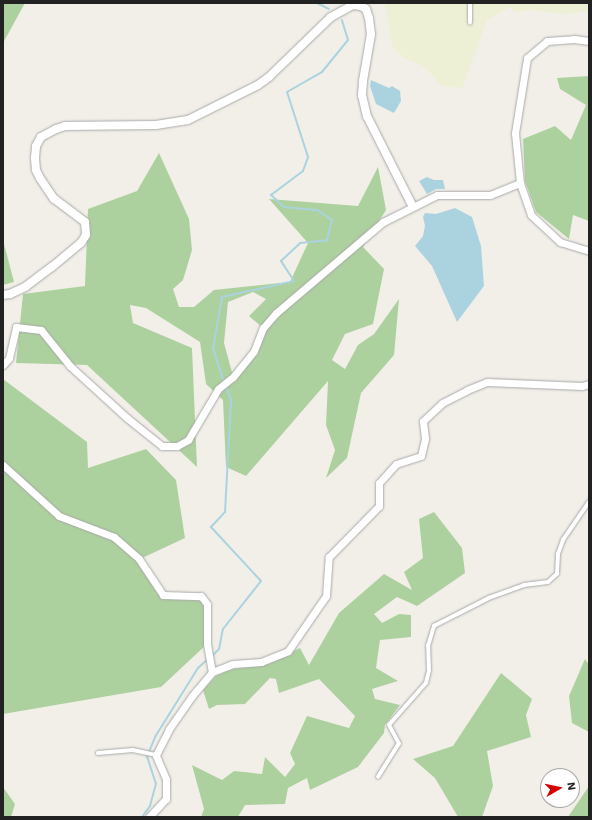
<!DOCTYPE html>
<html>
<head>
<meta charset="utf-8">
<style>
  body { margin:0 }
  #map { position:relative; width:592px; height:820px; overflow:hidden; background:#f2efe9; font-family:"Work Sans",sans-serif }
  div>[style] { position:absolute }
  .farmland>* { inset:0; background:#eef0d5 }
  .forest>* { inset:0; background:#add19e }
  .water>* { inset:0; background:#aad3df }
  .stream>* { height:2px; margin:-1px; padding:0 1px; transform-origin:1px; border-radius:1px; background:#aad3df }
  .roads { filter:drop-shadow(0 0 1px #a9a9a9) drop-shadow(0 0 1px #a9a9a9) }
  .service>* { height:3.5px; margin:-1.75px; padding:0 1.75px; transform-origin:1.75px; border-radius:1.75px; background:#fff }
  .minor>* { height:7px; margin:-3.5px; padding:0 3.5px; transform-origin:3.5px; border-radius:3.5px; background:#fff }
  .tertiary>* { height:8px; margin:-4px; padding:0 4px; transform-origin:4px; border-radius:4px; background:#fff }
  span { translate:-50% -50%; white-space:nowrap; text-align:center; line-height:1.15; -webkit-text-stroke:3.5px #fff; paint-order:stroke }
  .frame { position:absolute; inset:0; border:4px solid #222; pointer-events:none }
  .north { position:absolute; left:540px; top:768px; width:40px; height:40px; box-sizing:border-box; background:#fff; border:1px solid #a7a7a7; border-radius:50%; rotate:81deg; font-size:11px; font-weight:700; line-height:16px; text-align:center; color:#222 }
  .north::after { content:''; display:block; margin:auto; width:14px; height:18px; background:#d40000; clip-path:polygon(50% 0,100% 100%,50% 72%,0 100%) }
</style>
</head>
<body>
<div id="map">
  <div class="farmland">
    <div style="clip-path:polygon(385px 3px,589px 3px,589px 16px,585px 11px,565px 14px,528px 10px,515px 13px,511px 7px,487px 20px,462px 89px,441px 85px,423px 66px,404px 58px,392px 47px)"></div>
  </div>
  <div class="forest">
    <div style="clip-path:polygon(3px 3px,25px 3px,3px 43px)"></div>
    <div style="clip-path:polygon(589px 76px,589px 221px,573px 215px,569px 239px,536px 212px,525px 181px,523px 139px,555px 126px,571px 140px,586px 105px,560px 89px,557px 78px)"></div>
    <div style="clip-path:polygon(evenodd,159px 153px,189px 219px,192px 250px,183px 280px,173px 289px,179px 307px,194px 307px,214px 290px,290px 282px,308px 243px,269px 199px,358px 206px,378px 167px,386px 210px,363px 247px,384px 269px,373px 324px,345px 334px,332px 360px,345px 369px,358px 345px,374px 334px,399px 299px,394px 355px,361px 393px,347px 458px,326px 478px,335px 450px,326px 425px,328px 381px,246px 476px,226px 467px,223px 400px,206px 384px,200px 342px,146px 308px,130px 305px,133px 323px,192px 348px,197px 467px,87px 365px,16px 363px,23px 294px,85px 286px,88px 209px,137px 191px,159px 153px,253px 292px,266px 299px,249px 316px,263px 328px,255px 351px,233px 376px,224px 343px,228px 302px,253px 292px)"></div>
    <div style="clip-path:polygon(3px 240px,14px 282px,3px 285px)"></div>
    <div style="clip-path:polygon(3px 379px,87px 442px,88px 468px,146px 449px,176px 480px,185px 538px,140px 559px,163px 595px,201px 596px,207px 604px,207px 644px,161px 687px,3px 714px)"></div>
    <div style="clip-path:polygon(434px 512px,462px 548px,465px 573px,417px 606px,397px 597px,374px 614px,382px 623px,399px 614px,411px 615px,411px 637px,380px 640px,376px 668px,398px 681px,372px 689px,375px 699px,400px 705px,385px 725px,384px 733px,358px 767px,310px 790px,307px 778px,288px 788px,285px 804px,245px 805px,238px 817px,201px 817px,204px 809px,192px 765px,222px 780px,234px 771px,262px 774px,265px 757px,285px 777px,295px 764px,290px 753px,307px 716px,349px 728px,355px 716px,319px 679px,279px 693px,276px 679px,270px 678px,245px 704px,217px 705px,209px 709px,203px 690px,216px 676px,231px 669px,261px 666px,300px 648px,309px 665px,339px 613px,384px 574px,412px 590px,404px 572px,423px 558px,419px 519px)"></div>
    <div style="clip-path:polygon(585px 659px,589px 665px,589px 732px,572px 723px,569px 696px)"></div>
    <div style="clip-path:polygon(501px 673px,532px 699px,526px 715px,531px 737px,487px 751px,493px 786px,482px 817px,458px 817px,435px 778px,413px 759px,453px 746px)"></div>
    <div style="clip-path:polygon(589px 786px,589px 817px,568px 817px)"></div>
    <div style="clip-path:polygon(3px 787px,15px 804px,11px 817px,3px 817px)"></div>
  </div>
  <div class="water">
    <div style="clip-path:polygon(371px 80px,389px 88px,392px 86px,400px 91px,401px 101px,394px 113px,376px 104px,370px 86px)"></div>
    <div style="clip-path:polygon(427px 177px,434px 180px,443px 180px,445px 189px,436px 189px,427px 194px,419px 181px)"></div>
    <div style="clip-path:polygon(455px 208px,472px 217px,481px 246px,484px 286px,457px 322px,432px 266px,415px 246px,423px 236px,425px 226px,423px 217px,425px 213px,436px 214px)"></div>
  </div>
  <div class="stream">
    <div style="left:317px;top:3px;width:13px;rotate:27deg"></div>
    <div style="left:224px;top:382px;width:35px;rotate:-108deg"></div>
    <div style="left:213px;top:349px;width:53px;rotate:-80.2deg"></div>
    <div style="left:222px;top:297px;width:74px;rotate:-12.5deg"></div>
    <div style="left:294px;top:281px;width:24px;rotate:-123deg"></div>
    <div style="left:281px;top:261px;width:26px;rotate:-43deg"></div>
    <div style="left:300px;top:243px;width:27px;rotate:-6deg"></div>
    <div style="left:327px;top:240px;width:21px;rotate:-76deg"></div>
    <div style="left:332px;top:220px;width:18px;rotate:-146deg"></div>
    <div style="left:317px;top:210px;width:33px;rotate:-175deg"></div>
    <div style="left:284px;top:207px;width:18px;rotate:-137deg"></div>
    <div style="left:271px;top:195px;width:40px;rotate:-37deg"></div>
    <div style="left:303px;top:171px;width:15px;rotate:-70deg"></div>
    <div style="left:308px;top:157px;width:68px;rotate:-107.9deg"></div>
    <div style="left:287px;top:92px;width:40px;rotate:-29.7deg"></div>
    <div style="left:322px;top:72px;width:41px;rotate:-50.9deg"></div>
    <div style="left:348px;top:40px;width:21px;rotate:-107deg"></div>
    <div style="left:212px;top:656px;width:10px;rotate:-45deg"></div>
    <div style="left:219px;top:649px;width:20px;rotate:-79deg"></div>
    <div style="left:223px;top:629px;width:61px;rotate:-51.6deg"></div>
    <div style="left:261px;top:581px;width:74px;rotate:-132.8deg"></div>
    <div style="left:211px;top:527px;width:21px;rotate:-47deg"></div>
    <div style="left:225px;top:512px;width:112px;rotate:-86.9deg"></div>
    <div style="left:231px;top:400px;width:15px;rotate:-110deg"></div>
    <div style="left:142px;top:817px;width:14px;rotate:-54deg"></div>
    <div style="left:150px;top:806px;width:23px;rotate:-75deg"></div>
    <div style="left:156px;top:784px;width:28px;rotate:-108deg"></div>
    <div style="left:147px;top:757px;width:22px;rotate:-68deg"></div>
    <div style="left:155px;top:737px;width:81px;rotate:-58.1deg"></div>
    <div style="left:198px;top:668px;width:13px;rotate:-42deg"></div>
  </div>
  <div class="roads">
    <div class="service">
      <div style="left:470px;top:23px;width:20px;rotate:-90deg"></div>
      <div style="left:98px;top:753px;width:35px;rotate:-5deg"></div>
      <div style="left:133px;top:750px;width:24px;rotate:12deg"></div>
      <div style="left:378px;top:777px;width:39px;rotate:-58deg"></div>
      <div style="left:399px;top:744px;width:21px;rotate:-118deg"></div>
      <div style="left:389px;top:725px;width:56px;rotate:-48.6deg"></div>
      <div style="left:426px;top:683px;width:12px;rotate:-76deg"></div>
      <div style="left:429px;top:671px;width:25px;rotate:-92deg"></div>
      <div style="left:428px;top:646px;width:21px;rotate:-73deg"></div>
      <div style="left:434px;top:626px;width:62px;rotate:-27deg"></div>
      <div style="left:489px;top:598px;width:37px;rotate:-20deg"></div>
      <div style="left:524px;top:585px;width:24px;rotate:-7deg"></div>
      <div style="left:548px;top:582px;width:12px;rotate:-42deg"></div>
      <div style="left:557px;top:574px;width:20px;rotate:-87deg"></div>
      <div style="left:558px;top:554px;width:15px;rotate:-70deg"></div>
      <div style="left:563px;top:540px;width:46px;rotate:-55.6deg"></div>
    </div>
    <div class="minor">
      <div style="left:520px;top:183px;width:34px;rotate:71deg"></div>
      <div style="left:531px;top:215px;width:40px;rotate:43deg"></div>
      <div style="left:560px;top:242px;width:30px;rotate:17deg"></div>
      <div style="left:3px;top:365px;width:9px;rotate:-49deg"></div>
      <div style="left:9px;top:358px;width:32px;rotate:-77deg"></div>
      <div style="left:16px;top:327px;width:25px;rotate:7deg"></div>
      <div style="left:41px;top:330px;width:46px;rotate:51.1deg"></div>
      <div style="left:70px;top:366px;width:77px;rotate:42.4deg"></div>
      <div style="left:127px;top:418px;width:45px;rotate:38.7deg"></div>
      <div style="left:162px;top:446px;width:15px"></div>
      <div style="left:177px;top:446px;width:13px;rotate:-29deg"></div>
      <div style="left:188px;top:440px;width:59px;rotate:-59.5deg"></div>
      <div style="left:218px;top:389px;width:19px;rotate:-39deg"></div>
      <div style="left:233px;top:377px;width:33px;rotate:-51deg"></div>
      <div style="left:254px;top:351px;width:25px;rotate:-69deg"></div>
      <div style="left:263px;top:328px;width:20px;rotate:-49deg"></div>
      <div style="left:276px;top:313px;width:140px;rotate:-40.4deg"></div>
      <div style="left:383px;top:222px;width:60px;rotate:-26.6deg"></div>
      <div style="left:437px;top:195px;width:53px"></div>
      <div style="left:490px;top:195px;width:32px;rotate:-22deg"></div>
      <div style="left:520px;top:183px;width:50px;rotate:-95.7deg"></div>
      <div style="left:515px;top:133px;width:76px;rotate:-80.9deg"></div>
      <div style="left:527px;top:58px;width:26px;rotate:-40deg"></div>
      <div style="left:547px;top:41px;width:27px;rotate:-4deg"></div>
      <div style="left:574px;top:39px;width:15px;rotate:8deg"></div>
      <div style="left:3px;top:465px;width:76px;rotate:42.3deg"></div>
      <div style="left:59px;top:516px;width:59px;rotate:20.9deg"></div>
      <div style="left:114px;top:537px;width:33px;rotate:41deg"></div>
      <div style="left:139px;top:559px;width:43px;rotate:56.3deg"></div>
      <div style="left:163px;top:595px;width:38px;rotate:2deg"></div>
      <div style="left:201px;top:596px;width:10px;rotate:53deg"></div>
      <div style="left:207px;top:604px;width:40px;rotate:90deg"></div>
      <div style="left:207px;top:644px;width:28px;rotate:80deg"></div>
      <div style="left:149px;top:817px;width:25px;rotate:-47deg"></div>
      <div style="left:166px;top:799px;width:20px;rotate:-90deg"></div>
      <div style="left:166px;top:779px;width:26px;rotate:-113deg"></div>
      <div style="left:156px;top:755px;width:29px;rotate:-63deg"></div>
      <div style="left:169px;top:729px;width:40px;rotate:-55.1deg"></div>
      <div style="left:192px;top:696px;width:31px;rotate:-50deg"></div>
      <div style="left:212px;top:672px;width:22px;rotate:-21deg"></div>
      <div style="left:233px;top:664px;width:28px;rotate:-4deg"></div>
      <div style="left:261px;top:662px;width:29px;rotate:-22deg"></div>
      <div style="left:288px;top:651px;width:67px;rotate:-55.4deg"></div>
      <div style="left:326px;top:596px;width:39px;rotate:-86deg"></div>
      <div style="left:329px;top:557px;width:71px;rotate:-45.6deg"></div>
      <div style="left:379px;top:506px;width:23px;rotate:-90deg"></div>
      <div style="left:379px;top:483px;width:25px;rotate:-48deg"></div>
      <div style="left:396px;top:464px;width:26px;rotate:-18deg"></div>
      <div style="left:421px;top:456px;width:18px;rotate:-77deg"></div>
      <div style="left:425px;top:438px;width:17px;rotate:-97deg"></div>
      <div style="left:423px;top:421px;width:26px;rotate:-43deg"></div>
      <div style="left:442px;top:403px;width:28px;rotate:-27deg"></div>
      <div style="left:467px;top:390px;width:22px;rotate:-22deg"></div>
      <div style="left:487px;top:382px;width:95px;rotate:2.4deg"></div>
      <div style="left:582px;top:386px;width:7px;rotate:-16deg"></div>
    </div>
    <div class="tertiary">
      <div style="left:3px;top:295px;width:7px;rotate:-8deg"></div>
      <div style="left:10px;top:294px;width:17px;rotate:-25deg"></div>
      <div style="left:25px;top:287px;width:34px;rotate:-37deg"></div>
      <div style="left:52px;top:267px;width:38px;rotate:-40deg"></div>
      <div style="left:81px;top:243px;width:9px;rotate:-58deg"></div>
      <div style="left:86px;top:235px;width:13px;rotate:-94deg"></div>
      <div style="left:85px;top:222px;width:39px;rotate:-143deg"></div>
      <div style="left:54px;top:199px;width:25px;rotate:-124deg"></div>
      <div style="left:40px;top:178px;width:9px;rotate:-117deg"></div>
      <div style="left:36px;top:170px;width:12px;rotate:-95deg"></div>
      <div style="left:35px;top:158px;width:12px;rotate:-85deg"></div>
      <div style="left:36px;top:146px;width:10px;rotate:-61deg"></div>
      <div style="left:41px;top:137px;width:17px;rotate:-28deg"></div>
      <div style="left:56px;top:129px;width:9px;rotate:-18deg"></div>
      <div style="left:65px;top:126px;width:91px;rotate:-0.6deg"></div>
      <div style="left:156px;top:125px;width:32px;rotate:-9deg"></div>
      <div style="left:188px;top:120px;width:78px;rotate:-26.6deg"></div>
      <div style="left:258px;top:85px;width:14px;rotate:-36deg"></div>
      <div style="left:269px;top:77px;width:86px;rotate:-44.1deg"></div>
      <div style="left:331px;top:17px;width:25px;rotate:-29deg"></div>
      <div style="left:353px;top:5px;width:8px;rotate:7deg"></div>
      <div style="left:361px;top:6px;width:6px;rotate:31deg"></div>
      <div style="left:366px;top:9px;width:9px;rotate:72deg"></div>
      <div style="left:369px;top:18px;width:16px;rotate:83deg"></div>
      <div style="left:371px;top:34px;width:48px;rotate:99.7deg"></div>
      <div style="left:363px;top:81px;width:14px;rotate:94deg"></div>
      <div style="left:362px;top:95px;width:22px;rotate:77deg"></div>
      <div style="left:367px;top:116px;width:102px;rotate:63.2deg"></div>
    </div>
  </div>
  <div class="frame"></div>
  <div class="north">N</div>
</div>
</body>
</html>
